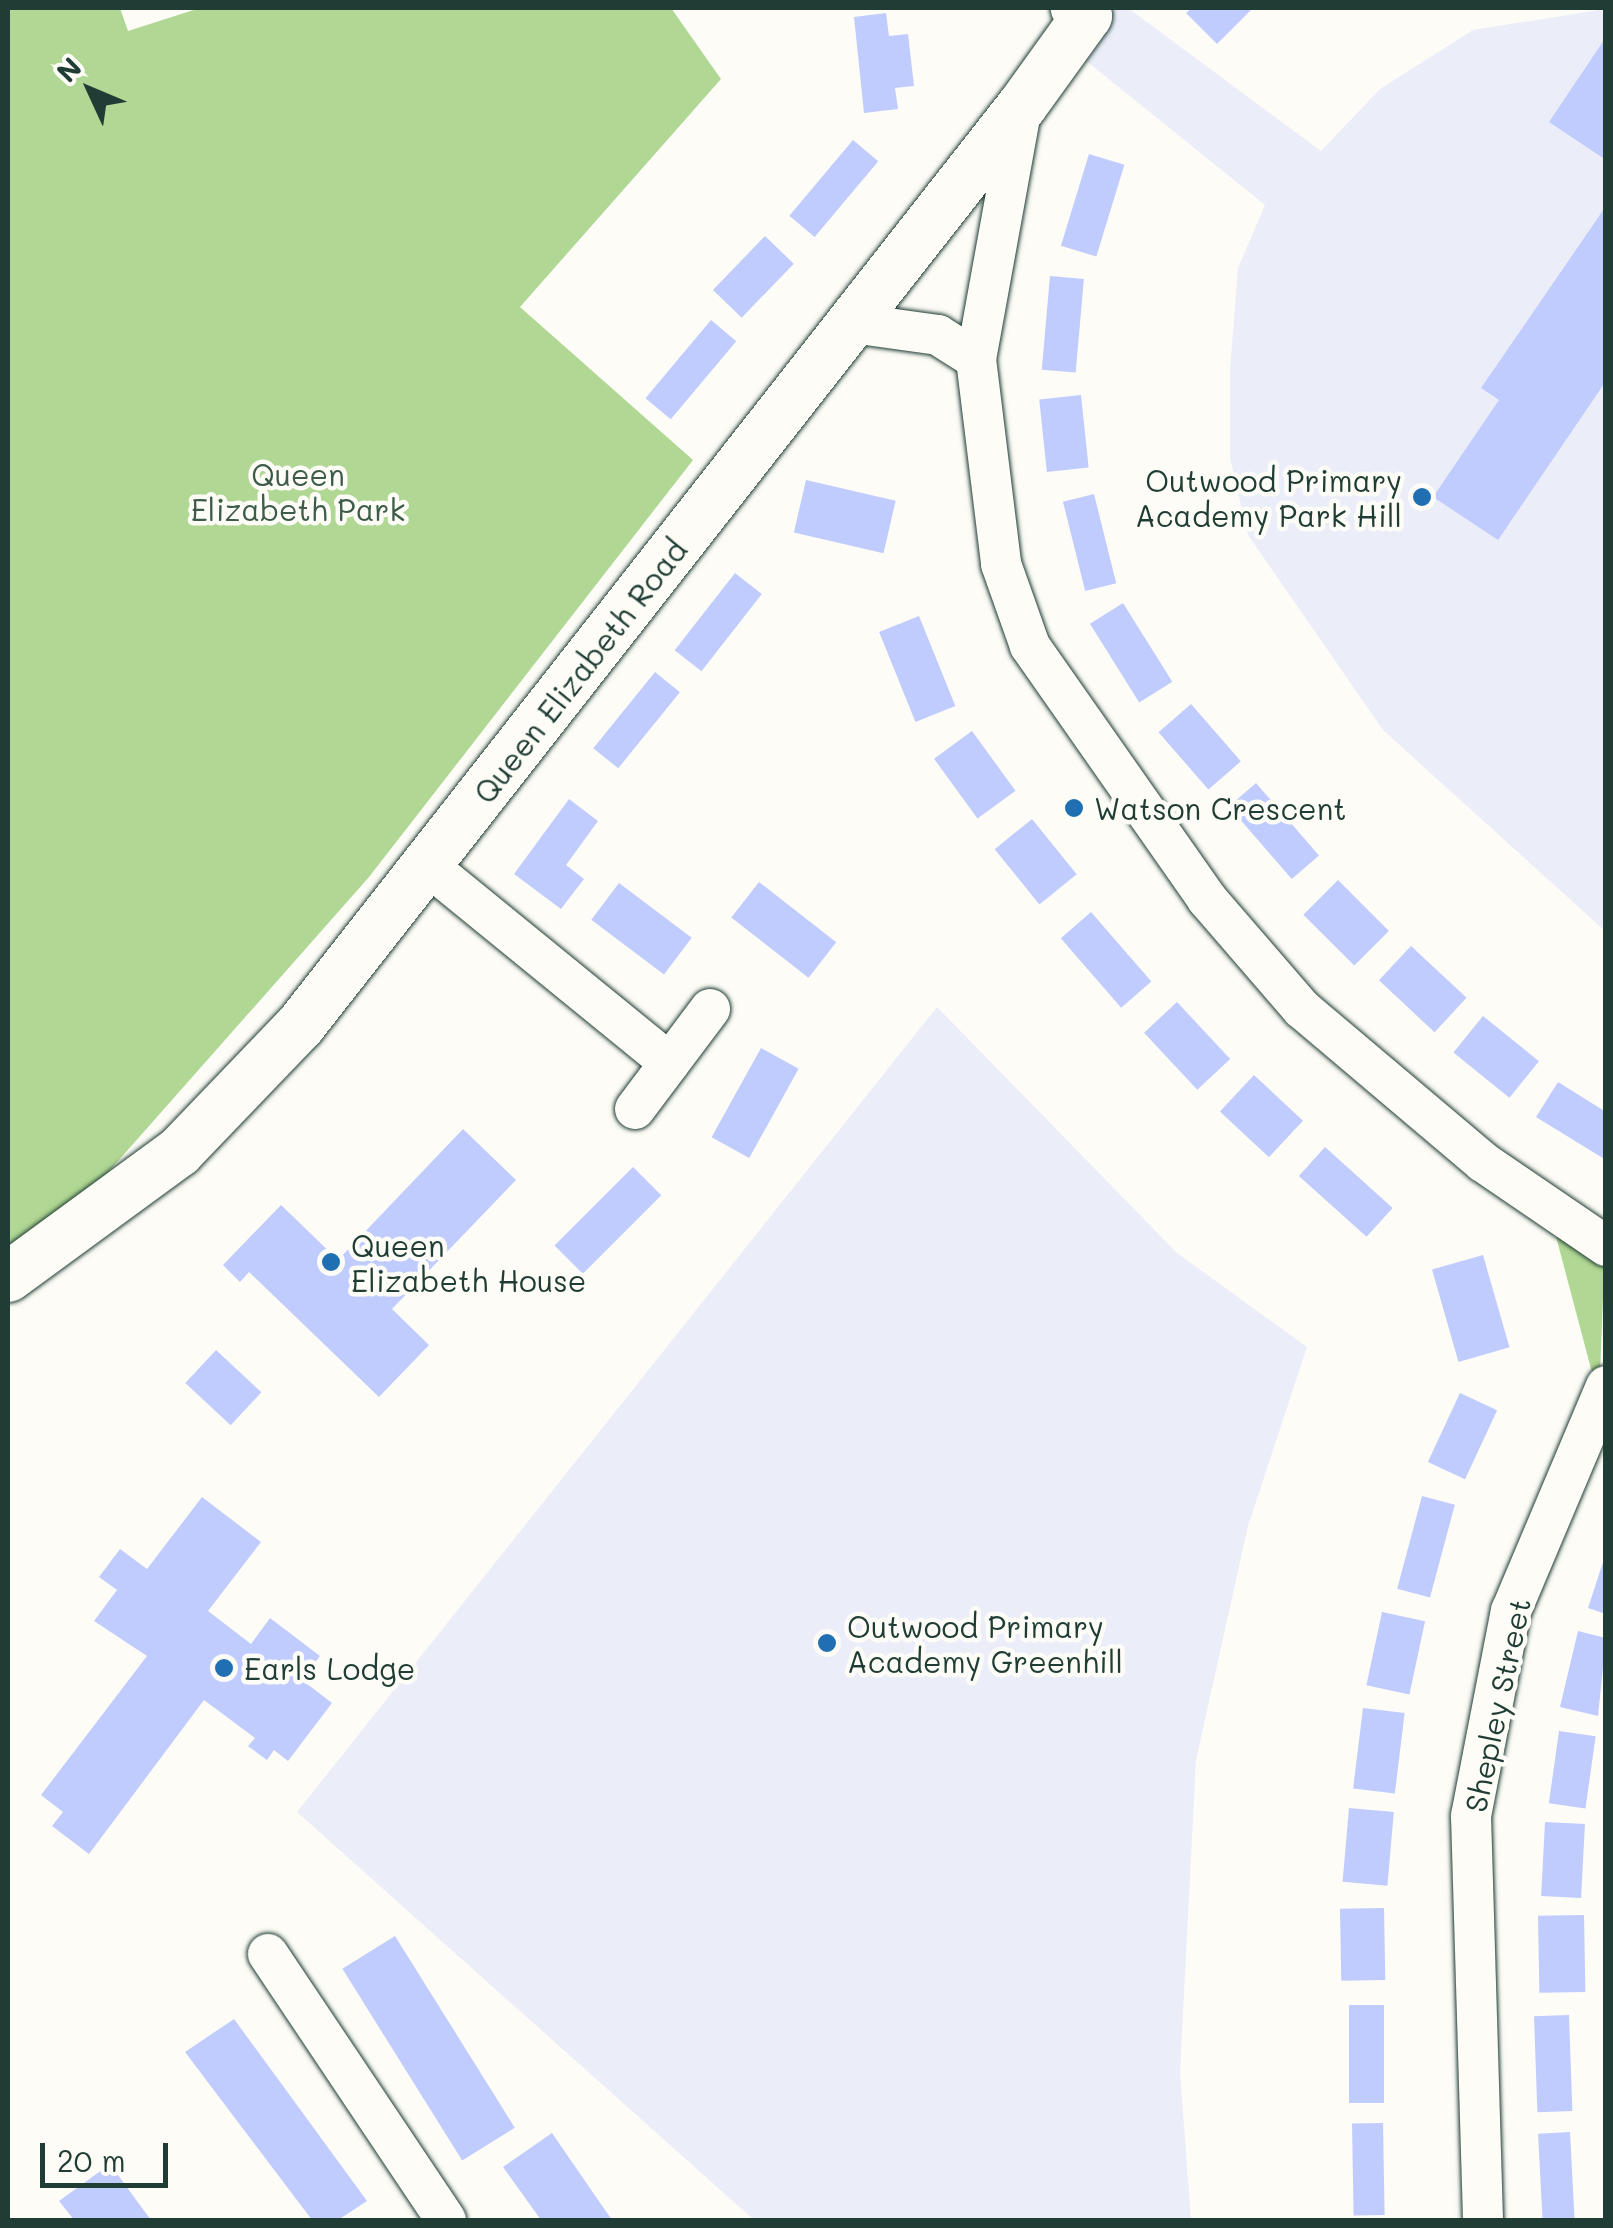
<!DOCTYPE html>
<html>
<head>
<meta charset="utf-8">
<style>
  body { margin:0 }
  #map { position:relative; width:1613px; height:2228px; overflow:hidden; background:#fdfcf7; font-family:Mali,sans-serif }
  div>[style] { position:absolute }
  .built>* { inset:0; background:#ebeef9 }
  .green>* { inset:0; background:#b0d793 }
  .building>* { inset:0; background:#c0ccfd; transform-origin:0 0 }
  .roads { filter:drop-shadow(0 0 2px #1f3d34) drop-shadow(0 0 2px #1f3d34) }
  .minor>* { height:40px; margin:-20px; padding:0 20px; transform-origin:20px; border-radius:20px; background:#fdfcf7 }
  .tertiary>* { height:50px; margin:-25px; padding:0 25px; transform-origin:25px; border-radius:25px; background:#fdfcf7 }
  .dots>* { width:28px; height:28px; translate:-50% -50%; box-sizing:border-box; border:5px solid #fdfcf7; border-radius:50% }
  span { translate:-50% -50%; white-space:nowrap; text-align:center; line-height:1.15; -webkit-text-stroke:9px #fdfcf7; paint-order:stroke }
  .park-label { font-size:30px; color:#3c5c47 }
  .poi-label { font-size:30px; color:#1f3d34 }
  .right { translate:-100% -50%; text-align:right }
  .left { translate:0 -50%; text-align:left }
  .street-label { font-size:30px; color:#1f3d34 }
  .frame { position:absolute; inset:0; border:10px solid #1f3d34; pointer-events:none }
  .north { position:absolute; left:40px; top:40px; width:100px; height:100px; -webkit-text-stroke:8px #fdfcf7; paint-order:stroke; rotate:314deg; font-size:28px; font-weight:700; line-height:40px; text-align:center; color:#1f3d34 }
  .north::after { content:''; display:block; margin:auto; width:35px; height:45px; background:#1f3d34; clip-path:polygon(50% 0,100% 100%,50% 72%,0 100%) }
  .scale { position:absolute; left:40px; top:2143px; width:128px; height:45px; box-sizing:border-box; border:5px solid #1f3d34; border-top:0; padding-left:12px; font-size:30px; line-height:35px; white-space:nowrap; color:#1f3d34; -webkit-text-stroke:8px #fdfcf7; paint-order:stroke }
</style>
</head>
<body>
<div id="map">
  <div class="built">
    <div style="clip-path:polygon(1116px 8px,1128px 8px,1321px 151px,1380px 89px,1473px 30px,1605px 9px,1605px 931px,1383px 730px,1248px 535px,1230px 458px,1230px 370px,1238px 268px,1265px 205px,1074px 51px)"></div>
    <div style="clip-path:polygon(937px 1007px,1177px 1253px,1307px 1347px,1248px 1526px,1196px 1760px,1180px 2072px,1191px 2220px,754px 2220px,297px 1812px)"></div>
  </div>
  <div class="green">
    <div style="clip-path:polygon(8px 8px,120px 8px,128px 31px,200px 8px,671px 8px,721px 79px,520px 307px,693px 460px,369px 877px,73px 1212px,8px 1250px)"></div>
    <div style="clip-path:polygon(1549px 1210px,1605px 1246px,1599px 1399px)"></div>
  </div>
  <div class="building">
    <div style="clip-path:polygon(1192px 8px,1253px 8px,1217px 44px,1186px 13px)"></div>
    <div style="clip-path:polygon(886px 13px,889px 36px,908px 34px,914px 86px,895px 88px,898px 109px,864px 113px,854px 17px)"></div>
    <div style="clip-path:polygon(1606px 37px,1606px 160px,1549px 122px)"></div>
    <div style="left:853px;top:140px;width:33px;height:99px;rotate:40deg"></div>
    <div style="left:1089px;top:154px;width:37px;height:96px;rotate:17deg"></div>
    <div style="clip-path:polygon(1606px 206px,1606px 381px,1498px 540px,1433px 497px,1499px 400px,1481px 388px)"></div>
    <div style="left:765px;top:236px;width:40px;height:75px;rotate:44deg"></div>
    <div style="left:1050px;top:276px;width:34px;height:94px;rotate:5deg"></div>
    <div style="left:711px;top:320px;width:33px;height:102px;rotate:40deg"></div>
    <div style="left:1081px;top:395px;width:73px;height:42px;rotate:84deg"></div>
    <div style="left:806px;top:480px;width:92px;height:54px;rotate:13deg"></div>
    <div style="left:1094px;top:494px;width:92px;height:32px;rotate:76deg"></div>
    <div style="left:735px;top:573px;width:34px;height:98px;rotate:38deg"></div>
    <div style="left:1123px;top:603px;width:93px;height:39px;rotate:58deg"></div>
    <div style="left:919px;top:616px;width:97px;height:43px;rotate:68deg"></div>
    <div style="left:655px;top:672px;width:32px;height:98px;rotate:39deg"></div>
    <div style="left:1191px;top:704px;width:76px;height:43px;rotate:49deg"></div>
    <div style="left:972px;top:731px;width:74px;height:47px;rotate:54deg"></div>
    <div style="left:1256px;top:783px;width:96px;height:36px;rotate:49deg"></div>
    <div style="clip-path:polygon(569px 799px,598px 821px,566px 865px,584px 879px,561px 909px,514px 874px)"></div>
    <div style="left:1032px;top:819px;width:71px;height:48px;rotate:51deg"></div>
    <div style="left:1338px;top:880px;width:72px;height:49px;rotate:45deg"></div>
    <div style="left:759px;top:882px;width:98px;height:45px;rotate:38deg"></div>
    <div style="left:619px;top:883px;width:91px;height:46px;rotate:37deg"></div>
    <div style="left:1091px;top:912px;width:92px;height:40px;rotate:49deg"></div>
    <div style="left:1411px;top:946px;width:76px;height:47px;rotate:43deg"></div>
    <div style="left:1177px;top:1002px;width:78px;height:45px;rotate:47deg"></div>
    <div style="left:1483px;top:1016px;width:72px;height:47px;rotate:39deg"></div>
    <div style="left:761px;top:1048px;width:43px;height:102px;rotate:29deg"></div>
    <div style="left:1254px;top:1075px;width:67px;height:50px;rotate:43deg"></div>
    <div style="clip-path:polygon(1558px 1082px,1606px 1112px,1606px 1160px,1536px 1117px)"></div>
    <div style="clip-path:polygon(463px 1129px,516px 1180px,392px 1309px,429px 1345px,379px 1397px,249px 1272px,240px 1282px,223px 1265px,281px 1205px,338px 1260px)"></div>
    <div style="left:1325px;top:1147px;width:91px;height:39px;rotate:42deg"></div>
    <div style="left:633px;top:1167px;width:40px;height:111px;rotate:45deg"></div>
    <div style="left:1483px;top:1255px;width:96px;height:53px;rotate:74deg"></div>
    <div style="left:216px;top:1350px;width:62px;height:45px;rotate:43deg"></div>
    <div style="left:1460px;top:1393px;width:41px;height:76px;rotate:25deg"></div>
    <div style="left:1422px;top:1496px;width:34px;height:96px;rotate:15deg"></div>
    <div style="clip-path:polygon(202px 1497px,261px 1542px,208px 1611px,251px 1644px,270px 1618px,320px 1656px,302px 1680px,332px 1703px,288px 1761px,274px 1750px,267px 1760px,248px 1746px,255px 1738px,204px 1700px,89px 1854px,52px 1826px,63px 1812px,41px 1795px,147px 1656px,94px 1621px,117px 1590px,99px 1577px,120px 1549px,147px 1569px)"></div>
    <div style="clip-path:polygon(1606px 1553px,1606px 1614px,1588px 1608px)"></div>
    <div style="left:1382px;top:1612px;width:44px;height:75px;rotate:12deg"></div>
    <div style="clip-path:polygon(1578px 1631px,1606px 1638px,1598px 1716px,1560px 1707px)"></div>
    <div style="left:1363px;top:1708px;width:42px;height:81px;rotate:7deg"></div>
    <div style="left:1559px;top:1731px;width:37px;height:73px;rotate:8deg"></div>
    <div style="left:1349px;top:1808px;width:45px;height:74px;rotate:5deg"></div>
    <div style="left:1545px;top:1822px;width:40px;height:74px;rotate:3deg"></div>
    <div style="left:1384px;top:1908px;width:72px;height:44px;rotate:89deg"></div>
    <div style="left:1584px;top:1915px;width:77px;height:46px;rotate:89deg"></div>
    <div style="left:395px;top:1936px;width:226px;height:62px;rotate:58deg"></div>
    <div style="left:1349px;top:2005px;width:35px;height:98px"></div>
    <div style="left:1569px;top:2015px;width:96px;height:35px;rotate:88deg"></div>
    <div style="clip-path:polygon(234px 2019px,367px 2201px,338px 2220px,312px 2220px,185px 2052px)"></div>
    <div style="left:1383px;top:2123px;width:92px;height:31px;rotate:89deg"></div>
    <div style="left:1570px;top:2132px;width:88px;height:32px;rotate:87deg"></div>
    <div style="clip-path:polygon(552px 2133px,585px 2181px,612px 2220px,541px 2220px,503px 2167px)"></div>
    <div style="clip-path:polygon(110px 2164px,142px 2208px,151px 2220px,74px 2220px,59px 2201px)"></div>
  </div>
  <div class="roads">
    <div class="minor">
      <div style="left:1022px;top:106px;width:257px;rotate:100.3deg"></div>
      <div style="left:976px;top:359px;width:207px;rotate:83deg"></div>
      <div style="left:1001px;top:564px;width:87px;rotate:70.5deg"></div>
      <div style="left:1030px;top:646px;width:309px;rotate:55deg"></div>
      <div style="left:1207px;top:899px;width:145px;rotate:49.2deg"></div>
      <div style="left:1302px;top:1009px;width:237px;rotate:40.2deg"></div>
      <div style="left:1483px;top:1162px;width:149px;rotate:34.3deg"></div>
      <div style="left:852px;top:323px;width:87px;rotate:7.9deg"></div>
      <div style="left:938px;top:335px;width:45px;rotate:32.3deg"></div>
      <div style="left:427px;top:865px;width:313px;rotate:39.2deg"></div>
      <div style="left:635px;top:1109px;width:125px;rotate:-53.1deg"></div>
      <div style="left:268px;top:1954px;width:320px;rotate:56.2deg"></div>
      <div style="left:1483px;top:2220px;width:404px;rotate:-91.7deg"></div>
      <div style="left:1471px;top:1816px;width:209px;rotate:-79deg"></div>
      <div style="left:1511px;top:1611px;width:244px;rotate:-67.1deg"></div>
    </div>
    <div class="tertiary">
      <div style="left:8px;top:1277px;width:212px;rotate:-36.2deg"></div>
      <div style="left:179px;top:1152px;width:175px;rotate:-46.2deg"></div>
      <div style="left:300px;top:1026px;width:1169px;rotate:-51.88deg"></div>
      <div style="left:1022px;top:106px;width:111px;rotate:-54.2deg"></div>
      <div style="left:1087px;top:16px;width:14px;rotate:-144deg"></div>
    </div>
  </div>
  <div class="dots">
    <div style="left:1422px;top:497px;background:#1f6fb2"></div>
    <div style="left:1074px;top:808px;background:#1f6fb2"></div>
    <div style="left:331px;top:1262px;background:#1f6fb2"></div>
    <div style="left:827px;top:1643px;background:#1f6fb2"></div>
    <div style="left:224px;top:1668px;background:#1f6fb2"></div>
  </div>
  <div class="park-label">
    <span style="left:298px;top:491px">Queen<br>Elizabeth Park</span>
  </div>
  <div class="poi-label">
    <span class="right" style="left:1402px;top:497px">Outwood Primary<br>Academy Park Hill</span>
    <span class="left" style="left:1094px;top:808px">Watson Crescent</span>
    <span class="left" style="left:351px;top:1262px">Queen<br>Elizabeth House</span>
    <span class="left" style="left:847px;top:1643px">Outwood Primary<br>Academy Greenhill</span>
    <span class="left" style="left:244px;top:1668px">Earls Lodge</span>
  </div>
  <div class="street-label">
    <span style="left:580px;top:671px;rotate:-52deg">Queen Elizabeth Road</span>
    <span style="left:1497px;top:1705px;rotate:-78deg">Shepley Street</span>
  </div>
  <div class="frame"></div>
  <div class="north">N</div>
  <div class="scale">20 m</div>
</div>
</body>
</html>
